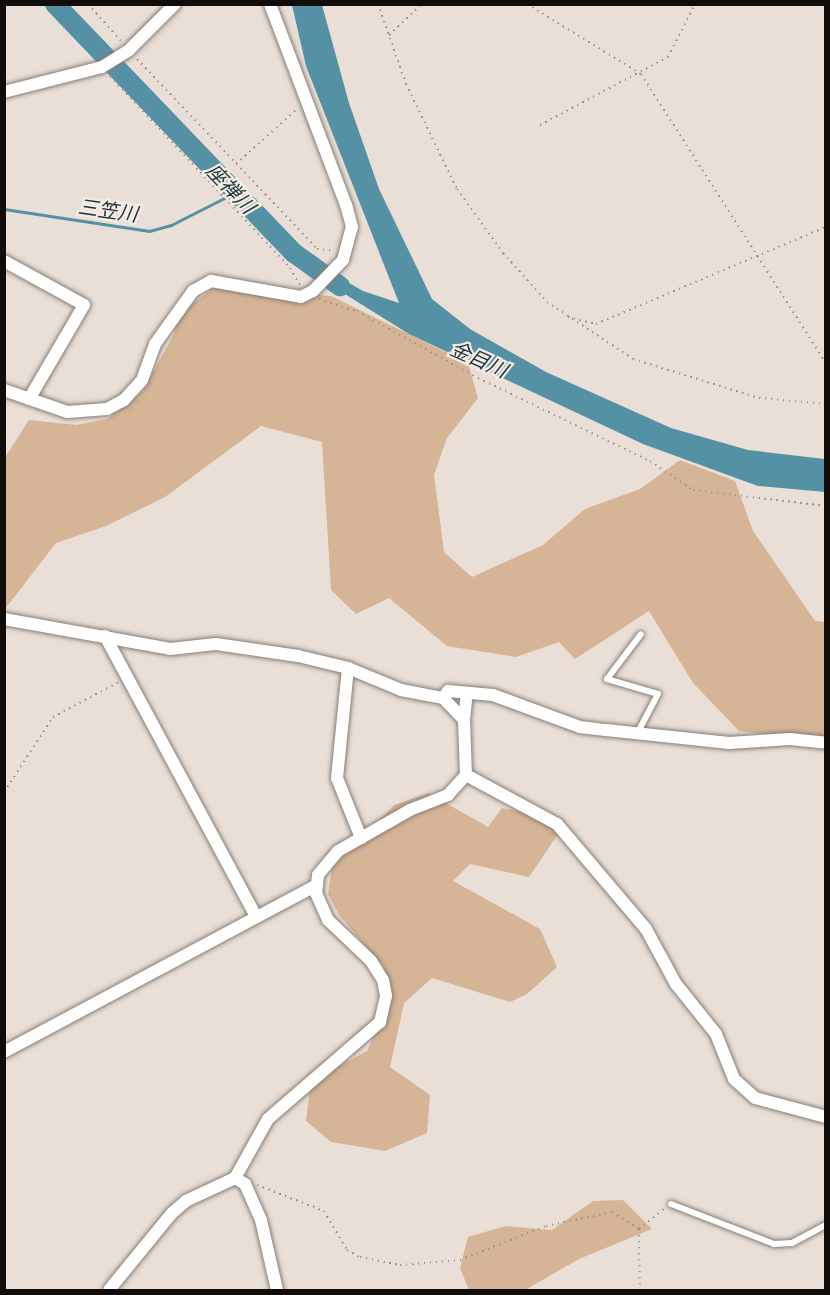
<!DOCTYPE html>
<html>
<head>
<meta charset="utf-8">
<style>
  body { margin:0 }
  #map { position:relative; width:830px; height:1295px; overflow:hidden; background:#e9dfd6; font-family:"Exo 2","Noto Sans JP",sans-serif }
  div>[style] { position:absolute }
  .green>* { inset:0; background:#d6b496 }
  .water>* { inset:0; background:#5591a4 }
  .stream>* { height:3px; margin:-1.5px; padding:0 1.5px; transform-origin:1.5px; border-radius:1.5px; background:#5591a4 }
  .river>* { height:20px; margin:-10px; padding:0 10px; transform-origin:10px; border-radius:10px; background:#5591a4 }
  .path>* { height:2px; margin-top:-1px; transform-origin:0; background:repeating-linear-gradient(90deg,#9b938c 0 1.5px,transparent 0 6px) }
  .roads { filter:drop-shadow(0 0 2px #877e76) drop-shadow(0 0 2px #877e76) }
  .lane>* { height:6px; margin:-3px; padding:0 3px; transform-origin:3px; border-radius:3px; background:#fff }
  .street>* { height:12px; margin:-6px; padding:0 6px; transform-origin:6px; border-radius:6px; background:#fff }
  span { translate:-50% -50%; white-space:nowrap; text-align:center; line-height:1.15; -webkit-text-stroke:4.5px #f6ece3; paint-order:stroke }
  .water-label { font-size:20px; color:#18363f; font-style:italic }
  .frame { position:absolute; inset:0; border:6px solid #0f0c09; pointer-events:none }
</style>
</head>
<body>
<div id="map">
  <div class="green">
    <div style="clip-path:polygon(215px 287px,331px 296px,468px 363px,478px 398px,447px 438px,434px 475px,444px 552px,472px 577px,543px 545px,585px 509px,640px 489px,680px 460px,735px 481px,753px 531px,815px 621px,825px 622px,825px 741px,739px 731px,693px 683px,649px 611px,575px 659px,559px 642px,516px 657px,447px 646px,389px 598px,356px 614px,331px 590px,322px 442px,261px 426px,165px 497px,106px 526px,56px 543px,5px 609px,4px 459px,29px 420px,76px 425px,107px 419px,143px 391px,174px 334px,179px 314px)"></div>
    <div style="clip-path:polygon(428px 793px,488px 827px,502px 808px,548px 818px,558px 834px,529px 877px,470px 864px,453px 881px,540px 929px,557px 967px,527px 994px,510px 1002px,432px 978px,404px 1003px,390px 1067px,430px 1095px,427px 1133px,385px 1151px,331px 1142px,306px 1121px,311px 1081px,367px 1051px,392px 996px,383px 966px,339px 915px,328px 894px,332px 867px,394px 805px)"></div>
    <div style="clip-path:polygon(623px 1200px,652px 1229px,579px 1259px,525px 1290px,469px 1290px,460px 1268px,468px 1237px,506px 1226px,552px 1230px,593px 1201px)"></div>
  </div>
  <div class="water">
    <div style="clip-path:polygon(292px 5px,322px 5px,349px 103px,379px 189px,432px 299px,470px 329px,546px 372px,671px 428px,748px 450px,825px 459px,825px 492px,758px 486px,643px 444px,409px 334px,348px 296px,292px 251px,363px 291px,399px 303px,306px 66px)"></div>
  </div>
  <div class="stream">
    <div style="left:4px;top:209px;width:147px;rotate:8.6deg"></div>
    <div style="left:149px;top:231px;width:23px;rotate:-15deg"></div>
    <div style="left:171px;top:225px;width:73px;rotate:-26.9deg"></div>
  </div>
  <div class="river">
    <div style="left:55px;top:4px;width:345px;rotate:46.2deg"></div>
    <div style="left:294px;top:253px;width:57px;rotate:35.7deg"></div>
  </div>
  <div class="path">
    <div style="left:88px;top:4px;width:50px;rotate:48.3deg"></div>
    <div style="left:378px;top:4px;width:85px;rotate:70.7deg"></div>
    <div style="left:406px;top:84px;width:117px;rotate:64.1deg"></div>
    <div style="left:457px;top:189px;width:79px;rotate:54.3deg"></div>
    <div style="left:503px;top:253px;width:66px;rotate:48.1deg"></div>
    <div style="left:547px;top:302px;width:103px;rotate:33.5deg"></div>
    <div style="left:633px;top:359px;width:132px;rotate:17.2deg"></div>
    <div style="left:759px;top:398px;width:67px;rotate:5.1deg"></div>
    <div style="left:527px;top:4px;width:134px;rotate:31.6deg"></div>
    <div style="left:641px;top:74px;width:340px;rotate:57.4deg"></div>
    <div style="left:389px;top:35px;width:45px;rotate:-43.2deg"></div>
    <div style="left:137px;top:59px;width:262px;rotate:46.5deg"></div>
    <div style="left:317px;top:249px;width:18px;rotate:6deg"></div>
    <div style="left:110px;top:76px;width:263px;rotate:46.8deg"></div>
    <div style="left:290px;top:268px;width:21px;rotate:59deg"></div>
    <div style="left:540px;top:125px;width:145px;rotate:-28deg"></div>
    <div style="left:668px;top:57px;width:59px;rotate:-63deg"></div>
    <div style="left:236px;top:164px;width:84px;rotate:-42.1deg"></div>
    <div style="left:319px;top:299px;width:40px;rotate:18deg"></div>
    <div style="left:357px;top:311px;width:138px;rotate:29deg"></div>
    <div style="left:478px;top:378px;width:191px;rotate:25.8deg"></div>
    <div style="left:650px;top:461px;width:52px;rotate:34deg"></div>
    <div style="left:693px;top:490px;width:134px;rotate:6.9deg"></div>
    <div style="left:568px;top:317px;width:29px;rotate:14deg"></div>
    <div style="left:596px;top:324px;width:250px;rotate:-22.9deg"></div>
    <div style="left:4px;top:792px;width:90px;rotate:-56.8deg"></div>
    <div style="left:53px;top:717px;width:75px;rotate:-27.9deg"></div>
    <div style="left:257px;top:1185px;width:72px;rotate:21.2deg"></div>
    <div style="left:324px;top:1211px;width:45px;rotate:59.5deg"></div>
    <div style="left:347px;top:1250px;width:15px;rotate:28deg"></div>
    <div style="left:360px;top:1257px;width:41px;rotate:11.3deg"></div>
    <div style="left:400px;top:1265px;width:60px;rotate:-4.8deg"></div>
    <div style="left:460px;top:1260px;width:92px;rotate:-21.6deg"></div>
    <div style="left:546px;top:1226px;width:67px;rotate:-12deg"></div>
    <div style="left:612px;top:1212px;width:32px;rotate:32deg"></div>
    <div style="left:639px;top:1229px;width:32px;rotate:-39deg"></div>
    <div style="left:639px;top:1229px;width:61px;rotate:89.1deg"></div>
  </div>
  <div class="roads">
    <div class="lane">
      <div style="left:638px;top:732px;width:43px;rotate:-62.2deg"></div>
      <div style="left:658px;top:694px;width:53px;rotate:-163.6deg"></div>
      <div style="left:607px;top:679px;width:56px;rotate:-52.9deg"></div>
      <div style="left:671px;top:1204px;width:110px;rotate:21.2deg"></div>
      <div style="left:774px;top:1244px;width:18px;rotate:-3deg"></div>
      <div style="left:792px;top:1243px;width:38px;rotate:-28deg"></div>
    </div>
    <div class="street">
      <div style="left:4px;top:92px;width:101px;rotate:-14.3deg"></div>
      <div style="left:102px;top:67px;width:32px;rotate:-32deg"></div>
      <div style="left:129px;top:50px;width:65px;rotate:-45deg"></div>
      <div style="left:4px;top:261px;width:91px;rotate:28.8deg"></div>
      <div style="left:84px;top:305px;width:109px;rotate:120.3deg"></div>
      <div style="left:4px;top:390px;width:67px;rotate:19.2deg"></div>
      <div style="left:67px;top:412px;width:40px;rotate:-4.3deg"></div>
      <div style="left:107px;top:409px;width:19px;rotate:-28deg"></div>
      <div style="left:124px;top:400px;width:27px;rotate:-48deg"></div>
      <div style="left:142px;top:380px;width:38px;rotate:-70deg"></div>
      <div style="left:155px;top:344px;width:65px;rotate:-54.4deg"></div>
      <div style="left:193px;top:291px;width:21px;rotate:-29deg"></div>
      <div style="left:211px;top:281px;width:91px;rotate:10.1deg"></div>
      <div style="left:301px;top:297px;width:13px;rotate:-27deg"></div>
      <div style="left:313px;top:291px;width:43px;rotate:-45.9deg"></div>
      <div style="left:343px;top:260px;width:34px;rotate:-75deg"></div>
      <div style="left:352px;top:227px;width:23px;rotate:-105deg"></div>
      <div style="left:346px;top:205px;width:215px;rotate:-110.7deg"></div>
      <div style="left:4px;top:619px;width:169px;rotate:10.2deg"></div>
      <div style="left:170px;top:649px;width:46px;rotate:-6.2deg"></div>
      <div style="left:216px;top:644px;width:83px;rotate:8.3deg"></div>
      <div style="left:298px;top:656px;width:51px;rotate:13.5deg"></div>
      <div style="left:348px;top:668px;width:57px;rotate:22.5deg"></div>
      <div style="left:401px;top:690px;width:43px;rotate:10.8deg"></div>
      <div style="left:443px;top:698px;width:30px;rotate:46deg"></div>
      <div style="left:464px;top:720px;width:55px;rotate:87.9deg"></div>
      <div style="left:466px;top:775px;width:27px;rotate:132deg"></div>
      <div style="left:448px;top:795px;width:41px;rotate:158.5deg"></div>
      <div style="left:410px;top:810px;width:83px;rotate:150.3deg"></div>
      <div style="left:338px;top:851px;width:31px;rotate:130deg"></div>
      <div style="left:318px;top:875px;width:18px;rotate:96deg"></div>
      <div style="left:316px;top:893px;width:30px;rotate:66deg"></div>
      <div style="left:328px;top:920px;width:59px;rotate:43.6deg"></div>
      <div style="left:371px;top:961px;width:22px;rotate:58deg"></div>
      <div style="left:383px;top:980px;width:16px;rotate:79deg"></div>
      <div style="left:386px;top:996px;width:27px;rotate:103deg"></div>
      <div style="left:380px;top:1022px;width:148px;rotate:139.1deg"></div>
      <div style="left:268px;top:1119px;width:68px;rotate:119.2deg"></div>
      <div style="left:235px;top:1178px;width:54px;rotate:154.9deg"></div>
      <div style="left:186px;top:1201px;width:18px;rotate:139deg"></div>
      <div style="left:172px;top:1213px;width:99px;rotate:129.3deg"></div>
      <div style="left:105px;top:636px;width:319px;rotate:61.7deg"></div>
      <div style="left:348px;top:668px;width:111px;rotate:95.7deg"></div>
      <div style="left:337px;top:778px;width:65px;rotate:68.2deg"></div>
      <div style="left:443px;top:698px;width:9px;rotate:-54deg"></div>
      <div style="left:448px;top:691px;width:45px;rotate:5.1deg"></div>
      <div style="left:493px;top:695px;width:93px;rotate:20.2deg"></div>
      <div style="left:580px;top:727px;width:26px;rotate:7deg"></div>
      <div style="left:606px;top:730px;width:124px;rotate:6deg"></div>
      <div style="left:729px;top:743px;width:61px;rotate:-3.8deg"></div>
      <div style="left:790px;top:739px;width:36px;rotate:6deg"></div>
      <div style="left:464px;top:720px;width:27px;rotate:-84deg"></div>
      <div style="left:466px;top:775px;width:103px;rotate:28.3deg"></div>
      <div style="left:557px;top:824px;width:138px;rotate:49.7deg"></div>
      <div style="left:646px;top:929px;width:63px;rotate:61.4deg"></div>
      <div style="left:676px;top:984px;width:64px;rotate:51.3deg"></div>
      <div style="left:716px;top:1034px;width:48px;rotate:68.2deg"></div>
      <div style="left:734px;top:1079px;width:28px;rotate:42deg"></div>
      <div style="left:755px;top:1098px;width:73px;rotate:15deg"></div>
      <div style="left:4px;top:1052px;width:355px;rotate:-28.1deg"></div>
      <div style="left:235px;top:1178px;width:12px;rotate:31deg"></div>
      <div style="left:245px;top:1184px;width:39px;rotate:66deg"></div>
      <div style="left:261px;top:1220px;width:72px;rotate:77.1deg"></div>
    </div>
  </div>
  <div class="water-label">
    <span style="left:231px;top:188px;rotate:46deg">座禅川</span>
    <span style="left:108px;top:210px;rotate:8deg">三笠川</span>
    <span style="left:479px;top:359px;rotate:24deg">金目川</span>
  </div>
  <div class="frame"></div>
</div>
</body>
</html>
